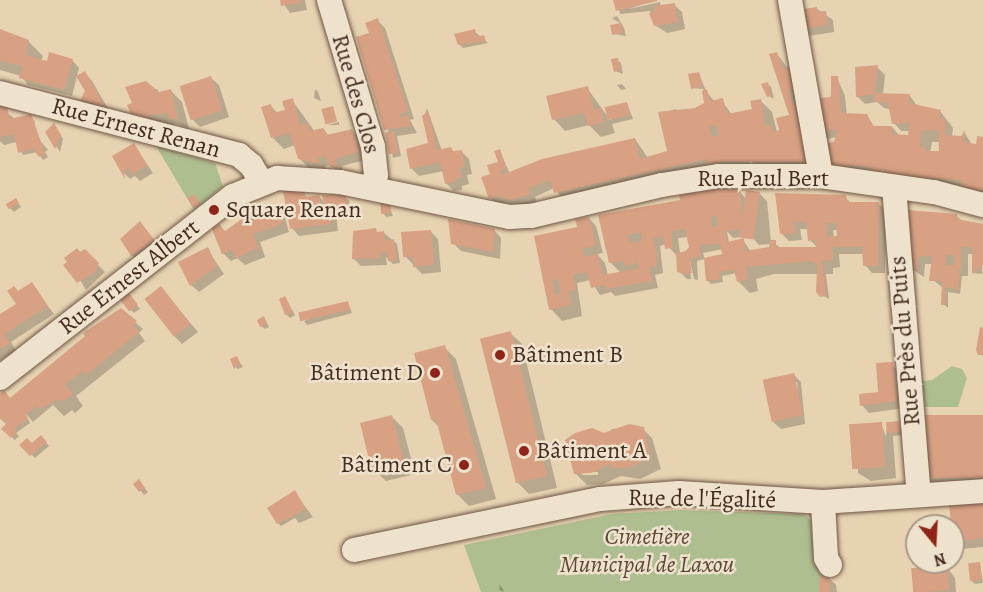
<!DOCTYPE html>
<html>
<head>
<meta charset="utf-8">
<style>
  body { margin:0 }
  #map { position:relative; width:983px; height:592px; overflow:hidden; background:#e7d3b2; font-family:Alegreya,serif }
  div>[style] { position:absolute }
  .green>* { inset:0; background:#afbe90 }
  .shadow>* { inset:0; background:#0003 }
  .building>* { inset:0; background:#d8a184; transform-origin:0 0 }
  .roads { filter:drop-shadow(0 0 2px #6e5645) drop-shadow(0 0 2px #6e5645) }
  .minor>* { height:24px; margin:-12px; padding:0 12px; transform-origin:12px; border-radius:12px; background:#efe2cd }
  .dots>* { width:16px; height:16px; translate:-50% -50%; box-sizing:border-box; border:3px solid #efe2cd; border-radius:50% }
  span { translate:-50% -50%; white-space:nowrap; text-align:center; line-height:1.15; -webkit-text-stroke:5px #efe2cd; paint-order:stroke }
  .street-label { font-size:24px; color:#452c21 }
  .poi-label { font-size:24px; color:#452c21 }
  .left { translate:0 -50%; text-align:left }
  .right { translate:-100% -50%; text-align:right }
  .park-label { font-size:24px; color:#5a4937; font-style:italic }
  .north { position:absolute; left:905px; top:514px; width:60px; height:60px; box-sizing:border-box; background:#efe2cd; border:2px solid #ab9988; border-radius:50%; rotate:162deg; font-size:16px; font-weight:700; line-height:24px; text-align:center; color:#452c21 }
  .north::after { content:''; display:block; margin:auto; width:21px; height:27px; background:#8f2418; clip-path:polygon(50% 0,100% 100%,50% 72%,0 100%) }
</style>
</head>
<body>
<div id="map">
  <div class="green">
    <div style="clip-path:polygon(156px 146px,215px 163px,223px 186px,194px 210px)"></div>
    <div style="clip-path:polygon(952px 366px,962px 369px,967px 378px,958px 407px,924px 407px,921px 381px,932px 380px)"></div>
    <div style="clip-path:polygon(680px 510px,804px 514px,814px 523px,830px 592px,481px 592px,464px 545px,612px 514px)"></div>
  </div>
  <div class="shadow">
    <div style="clip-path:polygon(281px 0,305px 0,307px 10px,290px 13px)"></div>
    <div style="clip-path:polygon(617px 0,654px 0,629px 9px,660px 2px,661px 7px,674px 5px,682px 12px,685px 29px,667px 33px,655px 25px,650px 11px,620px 14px)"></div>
    <div style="clip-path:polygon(816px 8px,833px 20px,834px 32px,808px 36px,800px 29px)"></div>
    <div style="clip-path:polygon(617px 16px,624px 28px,626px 36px,614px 34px,612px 26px,621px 24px,612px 18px)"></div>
    <div style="clip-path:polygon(377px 20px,385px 28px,414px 119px,410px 120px,417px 133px,397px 136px,401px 156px,393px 158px,370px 34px)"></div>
    <div style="clip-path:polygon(0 31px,28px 41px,43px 56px,41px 61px,72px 60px,79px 68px,72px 96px,28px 85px,21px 76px,0 70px)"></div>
    <div style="clip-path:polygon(474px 31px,488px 43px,463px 48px,459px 44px)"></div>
    <div style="clip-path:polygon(777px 54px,808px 95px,795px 97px,822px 170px,754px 170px,743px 113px,751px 171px,567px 204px,554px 188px,535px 197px,537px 202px,519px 207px,508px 203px,498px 206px,491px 198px,492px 175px,501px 168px,500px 151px,510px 174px,635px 139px,648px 158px,669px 152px,660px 113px,676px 109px,680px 113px,706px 104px,703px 89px,692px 88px,699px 74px,706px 91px,715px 102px,723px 102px,732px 115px,754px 110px,760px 100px,772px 112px,777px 132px,781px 131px,791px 116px)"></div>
    <div style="clip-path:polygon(617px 60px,621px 63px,623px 74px,615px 71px)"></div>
    <div style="clip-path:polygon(evenodd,877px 67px,885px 75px,883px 95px,910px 96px,917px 106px,940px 111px,953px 128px,952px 137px,962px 137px,965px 133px,972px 145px,978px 145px,983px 138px,962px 187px,845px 189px,835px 143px,838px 137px,826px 139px,818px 132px,837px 78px,845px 96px,847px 115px,867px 116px,875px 128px,892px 127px,899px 135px,908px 136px,910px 131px,901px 131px,894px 123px,894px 110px,884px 108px,877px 102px,865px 104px,857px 96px,877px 67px,932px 142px,940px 142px,940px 152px,930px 153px,932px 142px)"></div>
    <div style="clip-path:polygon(85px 73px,92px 81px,111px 114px,90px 108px,82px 101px,86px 90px)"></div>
    <div style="clip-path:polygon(211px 78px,219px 85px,229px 117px,200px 127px,192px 119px)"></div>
    <div style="clip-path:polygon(622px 84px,626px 89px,621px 90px,617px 85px)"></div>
    <div style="clip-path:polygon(768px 84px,771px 87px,774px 99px,769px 96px)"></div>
    <div style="clip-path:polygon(587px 88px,610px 120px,627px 103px,633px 119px,612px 124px,615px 133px,601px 137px,589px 125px,565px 131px,554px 119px)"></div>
    <div style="clip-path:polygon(157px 89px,160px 93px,170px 90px,182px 102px,189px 129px,177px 124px,158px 126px,159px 130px,134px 104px)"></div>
    <div style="clip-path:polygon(315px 89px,318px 92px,321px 101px,314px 98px)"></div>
    <div style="clip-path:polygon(292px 100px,315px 132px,326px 135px,351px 130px,359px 138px,365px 160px,342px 166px,344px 175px,329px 165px,325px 166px,326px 170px,311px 170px,299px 158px,295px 145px,284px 149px,272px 137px,271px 106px,278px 114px,287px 111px)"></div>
    <div style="clip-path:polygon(0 107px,15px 119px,33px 124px,34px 119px,37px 137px,48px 150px,45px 152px,48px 157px,43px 160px,37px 152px,23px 155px,17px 142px,4px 145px,0 141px)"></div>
    <div style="clip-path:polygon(427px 108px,442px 151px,461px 151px,469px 159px,472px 174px,467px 175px,469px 184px,462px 186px,462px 190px,454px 191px,447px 184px,444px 171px,419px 176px,412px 169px,430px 144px,424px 117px)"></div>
    <div style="clip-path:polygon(339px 122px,339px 125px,328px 125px)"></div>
    <div style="clip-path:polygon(54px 125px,63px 139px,60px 152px,47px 132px)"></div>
    <div style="clip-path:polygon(134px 145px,153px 173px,140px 181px,135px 176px,130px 179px,122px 171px)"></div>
    <div style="clip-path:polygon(evenodd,739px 191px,748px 201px,759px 193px,767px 201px,771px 242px,782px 248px,818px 248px,810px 240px,808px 229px,800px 229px,802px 240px,789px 241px,782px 234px,777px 195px,845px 197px,852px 204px,878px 203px,886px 211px,885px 273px,872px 273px,865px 265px,864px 254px,839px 254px,840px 267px,833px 268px,833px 274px,826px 274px,829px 299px,817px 292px,819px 274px,774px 274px,756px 279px,758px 291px,750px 293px,738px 281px,736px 273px,722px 276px,723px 282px,711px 284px,707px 280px,724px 255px,723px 249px,703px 253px,705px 259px,697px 261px,698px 280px,694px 279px,689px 255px,691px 279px,687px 279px,679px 271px,677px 256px,666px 244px,660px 246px,663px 273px,655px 275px,658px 288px,615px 296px,611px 292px,600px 295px,590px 280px,577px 283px,582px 316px,562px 321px,551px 309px,536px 238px,578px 229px,589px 218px,596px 226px,603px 253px,597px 254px,605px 263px,608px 275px,621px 273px,611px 263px,599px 216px,739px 191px,833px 230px,838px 230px,839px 238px,834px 238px,833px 230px,739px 191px,727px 231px,733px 238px,751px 236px,759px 245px,772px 244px,770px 248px,751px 252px,743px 240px,729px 243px,727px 231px,739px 191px,688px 237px,692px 248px,680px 253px,678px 238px,688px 237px)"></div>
    <div style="clip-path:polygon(304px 194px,308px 198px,319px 196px,325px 203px,324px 196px,333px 194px,349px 200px,350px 207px,336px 213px,338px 231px,299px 236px,292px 228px)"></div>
    <div style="clip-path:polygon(16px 200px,21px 207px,14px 212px,10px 208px)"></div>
    <div style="clip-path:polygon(389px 205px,393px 216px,386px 217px,383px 213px)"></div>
    <div style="clip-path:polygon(276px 207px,284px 214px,289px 232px,260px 242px,265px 257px,245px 265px,237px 258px,231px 261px,223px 253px,220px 226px,226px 232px)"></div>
    <div style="clip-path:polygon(909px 212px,956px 215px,963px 222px,983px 227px,982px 274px,973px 273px,974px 254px,968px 254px,968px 276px,962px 276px,960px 294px,948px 292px,948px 308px,943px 304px,943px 288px,933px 280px,933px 264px,925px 264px,924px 277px,913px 270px)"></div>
    <div style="clip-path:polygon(142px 225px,161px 248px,140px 262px,132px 255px,132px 228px)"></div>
    <div style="clip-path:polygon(494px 230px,501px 238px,500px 259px,461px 251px,453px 243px)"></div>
    <div style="clip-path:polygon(430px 231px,438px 239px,441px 272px,422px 274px,405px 256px)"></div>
    <div style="clip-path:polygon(383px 232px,397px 244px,400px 263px,393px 264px,386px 257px,387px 265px,361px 266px,353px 258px)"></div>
    <div style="clip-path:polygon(207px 249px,224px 274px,199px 292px,191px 285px)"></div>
    <div style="clip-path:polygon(84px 251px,105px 272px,86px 290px,70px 262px)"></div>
    <div style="clip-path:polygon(31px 284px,54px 314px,11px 342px,16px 351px,0 360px,0 316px,18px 305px,18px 293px)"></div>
    <div style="clip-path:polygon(161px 288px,198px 332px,182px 344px,175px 337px)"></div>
    <div style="clip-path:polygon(131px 298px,140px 309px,134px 313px,131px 310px)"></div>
    <div style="clip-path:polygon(285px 298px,295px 315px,290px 318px,286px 314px)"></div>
    <div style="clip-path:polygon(348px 303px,352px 313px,307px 325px,304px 321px)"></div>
    <div style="clip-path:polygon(121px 310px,143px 329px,139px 333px,145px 341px,76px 396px,83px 406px,75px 413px,72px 410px,64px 416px,53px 405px,33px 422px,25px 413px,30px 423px,16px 433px,19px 436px,15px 440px,3px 429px,7px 425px,0 418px,0 396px,11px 399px,87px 336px,85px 333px)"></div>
    <div style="clip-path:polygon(264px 318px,269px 327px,265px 329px,261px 326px)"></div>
    <div style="clip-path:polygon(510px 333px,522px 344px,557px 488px,529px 494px,518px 483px)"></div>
    <div style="clip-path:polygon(444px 347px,456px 359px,496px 499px,469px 506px,457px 494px,440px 428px,432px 420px)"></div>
    <div style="clip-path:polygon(558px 350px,563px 361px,549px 364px,546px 361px)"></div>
    <div style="clip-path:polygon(236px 357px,243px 367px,238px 369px,234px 366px)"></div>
    <div style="clip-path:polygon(892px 365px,900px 373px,904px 408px,869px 413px,862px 405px,880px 393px)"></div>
    <div style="clip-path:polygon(evenodd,794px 375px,801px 382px,805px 424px,781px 429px,773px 422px,794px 375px,794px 382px,797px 382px,798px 396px,794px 382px)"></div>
    <div style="clip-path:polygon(391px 416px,403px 428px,415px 474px,386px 481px,374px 470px)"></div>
    <div style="clip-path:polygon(983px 417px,983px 493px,946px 495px,931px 480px)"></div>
    <div style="clip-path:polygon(898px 422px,903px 435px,893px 436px,896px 478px,871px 481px,858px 473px,858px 447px,854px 444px,857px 472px,851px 426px,881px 423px,886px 437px,887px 423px)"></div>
    <div style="clip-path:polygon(evenodd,641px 427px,652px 438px,661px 469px,640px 479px,621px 476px,603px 484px,587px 485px,575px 473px,612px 429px,641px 427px,582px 472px,598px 472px,598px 475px,582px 475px,582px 472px)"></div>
    <div style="clip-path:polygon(41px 437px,49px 446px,35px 458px,21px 445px,32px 445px)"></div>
    <div style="clip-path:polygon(135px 484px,142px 485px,148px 492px,144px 495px)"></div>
    <div style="clip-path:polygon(294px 492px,313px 517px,299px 523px,295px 518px,281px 526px,278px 523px)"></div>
    <div style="clip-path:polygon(983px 504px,983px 547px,962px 549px,954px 542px)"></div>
    <div style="clip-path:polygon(980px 564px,983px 583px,975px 584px,971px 580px)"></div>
    <div style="clip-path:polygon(947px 567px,955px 578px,956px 592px,917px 592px,916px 575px)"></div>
    <div style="clip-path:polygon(828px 577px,836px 585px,837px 592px,821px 592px)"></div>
    <div style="clip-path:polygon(500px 585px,503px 589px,504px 592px,499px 590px)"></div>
  </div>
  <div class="building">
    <div style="clip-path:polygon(280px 0,300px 0,301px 3px,281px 6px)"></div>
    <div style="clip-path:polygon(613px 0,657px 0,657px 1px,616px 11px)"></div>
    <div style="clip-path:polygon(675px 3px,678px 22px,654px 26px,649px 13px,655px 11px,654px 6px)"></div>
    <div style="clip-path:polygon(817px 7px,817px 12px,826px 11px,827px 25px,799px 30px,796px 10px)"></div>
    <div style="clip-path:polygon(378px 18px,408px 111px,400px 114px,400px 118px,408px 115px,411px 126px,384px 130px,356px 37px,369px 33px,365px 23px)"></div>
    <div style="left:621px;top:23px;width:10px;height:11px;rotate:79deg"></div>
    <div style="clip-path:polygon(0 29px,29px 40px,25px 55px,47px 61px,49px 52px,73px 59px,64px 90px,19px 78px,22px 66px,0 61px)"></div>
    <div style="clip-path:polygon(475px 29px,477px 37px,484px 35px,486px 41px,458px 45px,454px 34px)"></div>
    <div style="clip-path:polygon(evenodd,777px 52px,782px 69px,790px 66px,801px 88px,788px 90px,793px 104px,801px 103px,815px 163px,726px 161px,707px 164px,706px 159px,554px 193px,550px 180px,528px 189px,530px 194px,511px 200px,499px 196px,489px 199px,481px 177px,490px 174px,487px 165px,498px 162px,494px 151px,500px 149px,506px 168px,501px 170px,502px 175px,542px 159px,635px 138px,640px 159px,667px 151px,658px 112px,695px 108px,704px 103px,702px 91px,707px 89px,710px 101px,723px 98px,727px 114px,752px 109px,750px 101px,761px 99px,765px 126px,771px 125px,773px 132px,779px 130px,776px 118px,789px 115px,769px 54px,777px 52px,716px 125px,719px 135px,712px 137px,709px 127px,716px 125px)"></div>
    <div style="clip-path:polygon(618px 58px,620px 70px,614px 72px,611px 59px)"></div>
    <div style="clip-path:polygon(evenodd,878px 65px,875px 93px,910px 94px,909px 103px,941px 110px,939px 117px,946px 119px,945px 135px,961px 136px,965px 130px,964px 142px,976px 144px,977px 136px,983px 137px,983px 196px,960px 191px,961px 180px,892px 176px,870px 173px,869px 167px,844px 165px,844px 170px,823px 169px,819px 144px,834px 142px,837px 129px,817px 132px,811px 99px,831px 97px,831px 76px,838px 76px,841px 113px,867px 114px,873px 126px,892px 126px,892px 134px,908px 135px,909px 123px,892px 124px,888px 103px,874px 101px,875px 94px,856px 97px,855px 67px,878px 65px,938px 130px,939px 151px,925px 151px,925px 146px,920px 147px,921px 131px,938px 130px)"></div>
    <div style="clip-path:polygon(85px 71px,106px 108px,80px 101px,85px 91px,76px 76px)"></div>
    <div style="clip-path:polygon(699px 72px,703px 86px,691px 89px,688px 74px)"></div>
    <div style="left:211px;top:76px;width:36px;height:33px;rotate:72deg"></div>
    <div style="clip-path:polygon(146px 81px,159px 92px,171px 89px,178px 119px,169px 119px,168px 113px,148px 115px,150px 120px,131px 115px,127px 105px,132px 103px,125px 87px)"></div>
    <div style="clip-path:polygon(768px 82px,771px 96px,767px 97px,761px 84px)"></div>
    <div style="clip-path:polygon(588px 86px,594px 110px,601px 108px,604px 122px,588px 126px,584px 113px,552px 120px,546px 96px)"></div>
    <div style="clip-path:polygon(293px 98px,300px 125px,308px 123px,310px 131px,323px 128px,328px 135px,352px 129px,359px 152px,335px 159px,338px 168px,329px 166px,326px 156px,318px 158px,320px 164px,298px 159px,290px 133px,271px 138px,261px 107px,271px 104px,273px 113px,285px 110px,282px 101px)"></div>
    <div style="left:627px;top:102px;width:13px;height:23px;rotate:77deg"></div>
    <div style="clip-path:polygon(0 106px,7px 107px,10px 119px,31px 114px,45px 153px,39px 157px,33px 149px,18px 153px,14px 134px,0 137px)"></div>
    <div style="left:333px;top:106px;width:16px;height:12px;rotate:75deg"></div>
    <div style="clip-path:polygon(428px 111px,437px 150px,451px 147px,453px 151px,462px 150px,465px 166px,460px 168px,462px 177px,455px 179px,456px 182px,445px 184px,440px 162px,410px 169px,406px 149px,428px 143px,422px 116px)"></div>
    <div style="clip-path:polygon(54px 123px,61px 135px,55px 149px,45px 132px)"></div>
    <div style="left:394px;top:131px;width:22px;height:9px;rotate:80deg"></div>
    <div style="clip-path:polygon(134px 143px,147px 165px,132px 174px,128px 168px,124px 171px,125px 179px,112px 156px)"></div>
    <div style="clip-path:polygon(evenodd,719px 188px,740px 190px,743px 229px,726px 231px,727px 242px,744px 238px,745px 251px,769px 247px,771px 240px,776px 240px,776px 247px,816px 247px,815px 240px,808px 241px,806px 222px,793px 222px,795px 233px,780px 234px,775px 193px,846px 195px,847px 202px,879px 202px,878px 266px,863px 266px,862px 247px,832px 247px,833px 260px,822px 261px,826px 296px,820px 297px,816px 292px,817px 264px,809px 261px,746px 267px,747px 279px,737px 282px,734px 270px,719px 272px,720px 279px,706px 281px,704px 258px,722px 254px,720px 244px,700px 245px,701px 256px,690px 259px,692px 273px,683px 274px,677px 272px,676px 253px,685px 252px,689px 247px,685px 229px,671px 231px,673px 248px,665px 249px,663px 236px,653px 238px,657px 255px,656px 266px,649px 267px,652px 281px,606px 289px,605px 285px,591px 288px,587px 272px,573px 275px,576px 290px,568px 292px,571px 305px,549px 310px,534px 236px,577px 227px,575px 219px,589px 217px,596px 245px,582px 249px,584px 257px,598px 254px,603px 275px,639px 268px,637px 259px,636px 264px,625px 266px,624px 261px,609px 263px,598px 215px,680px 200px,679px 195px,719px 188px,716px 216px,718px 226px,712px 227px,710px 217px,716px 216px,719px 188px,826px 223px,836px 223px,837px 236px,827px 237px,826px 223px,719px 188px,641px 232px,642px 241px,630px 243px,628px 235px,641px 232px,719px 188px,558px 279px,561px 294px,555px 295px,552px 280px,558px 279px)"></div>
    <div style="left:746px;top:190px;width:14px;height:48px;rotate:8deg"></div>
    <div style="clip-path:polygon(283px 191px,304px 192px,306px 197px,319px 195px,320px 205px,324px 204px,322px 195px,346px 195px,347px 204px,329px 206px,331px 224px,290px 229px)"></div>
    <div style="left:194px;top:194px;width:12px;height:8px;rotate:55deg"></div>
    <div style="left:16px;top:198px;width:6px;height:12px;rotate:59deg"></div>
    <div style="clip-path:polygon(380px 201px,390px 204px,391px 213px,381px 214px)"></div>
    <div style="clip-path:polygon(277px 205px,282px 224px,253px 234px,259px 251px,254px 249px,236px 259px,232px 250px,222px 254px,211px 227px,220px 224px,226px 235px,225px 231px,246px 216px)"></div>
    <div style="clip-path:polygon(evenodd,907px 210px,957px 214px,957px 219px,983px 224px,983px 265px,972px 274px,972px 247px,961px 247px,961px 269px,954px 271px,960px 271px,958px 290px,945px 287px,945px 305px,941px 305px,942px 281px,929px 281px,932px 256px,918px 257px,917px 270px,912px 270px,907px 210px,946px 255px,955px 255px,954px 265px,946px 265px,946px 255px)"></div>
    <div style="clip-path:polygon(448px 219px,495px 229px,493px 252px,451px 244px)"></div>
    <div style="clip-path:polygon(140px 221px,154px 240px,131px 256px,120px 239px)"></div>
    <div style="clip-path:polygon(376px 228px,377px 232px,384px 231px,385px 241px,394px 239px,397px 260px,388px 261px,387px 252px,380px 253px,380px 258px,352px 259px,353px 231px)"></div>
    <div style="clip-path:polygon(431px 230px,434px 265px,413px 267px,413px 257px,403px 257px,401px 232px)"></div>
    <div style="clip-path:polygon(208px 247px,217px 266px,190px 286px,178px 262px)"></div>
    <div style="clip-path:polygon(77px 248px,80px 252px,85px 249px,99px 263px,94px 273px,77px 283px,63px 265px,67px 262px,64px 258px)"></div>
    <div style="clip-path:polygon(32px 282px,48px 306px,4px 334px,10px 343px,0 349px,0 314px,16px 304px,7px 291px,14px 286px,18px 291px)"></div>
    <div style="left:161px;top:286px;width:48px;height:21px;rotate:52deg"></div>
    <div style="left:128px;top:292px;width:16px;height:11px;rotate:52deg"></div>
    <div style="clip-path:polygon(285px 296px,293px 312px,285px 315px,279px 299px)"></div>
    <div style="left:348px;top:301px;width:9px;height:51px;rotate:77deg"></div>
    <div style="clip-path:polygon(121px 308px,137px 321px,133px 325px,139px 332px,86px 375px,83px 371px,65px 384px,73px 394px,62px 402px,60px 399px,39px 409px,36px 406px,25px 415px,28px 419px,14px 429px,17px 432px,11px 438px,1px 429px,7px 423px,0 419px,0 394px,4px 390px,10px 398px,85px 336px,83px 333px)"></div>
    <div style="clip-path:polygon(264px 316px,267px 324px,260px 327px,257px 320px)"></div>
    <div style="clip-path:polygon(980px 327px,983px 328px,983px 355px,978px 355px,976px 350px)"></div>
    <div style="left:511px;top:331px;width:149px;height:32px;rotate:76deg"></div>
    <div style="clip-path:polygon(445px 345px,486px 488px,456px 495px,436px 419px,431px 420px,414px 353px)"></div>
    <div style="left:559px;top:349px;width:9px;height:17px;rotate:84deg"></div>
    <div style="clip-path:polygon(237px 356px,240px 363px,234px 369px,230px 359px)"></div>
    <div style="clip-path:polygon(893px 362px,897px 401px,860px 406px,859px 394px,878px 392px,876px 363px)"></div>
    <div style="left:794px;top:373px;width:43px;height:32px;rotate:78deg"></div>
    <div style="left:392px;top:415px;width:49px;height:33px;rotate:76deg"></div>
    <div style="left:983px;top:415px;width:63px;height:60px;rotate:90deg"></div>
    <div style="left:899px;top:421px;width:11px;height:13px;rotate:85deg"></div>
    <div style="left:882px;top:422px;width:45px;height:33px;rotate:86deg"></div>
    <div style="clip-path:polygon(629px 424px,644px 427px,650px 458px,628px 468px,612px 468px,611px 464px,591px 473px,574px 474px,565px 440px,575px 433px,592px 428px,604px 433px)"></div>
    <div style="clip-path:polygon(41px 435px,47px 442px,30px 456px,19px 445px,27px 438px,32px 443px)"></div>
    <div style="clip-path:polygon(139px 479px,145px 488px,139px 492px,133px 484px)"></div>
    <div style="clip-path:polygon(295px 490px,306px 509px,277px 524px,267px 508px)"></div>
    <div style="clip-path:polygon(983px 503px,983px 538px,953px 542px,949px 505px)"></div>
    <div style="left:980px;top:562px;width:18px;height:12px;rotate:84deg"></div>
    <div style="left:947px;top:565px;width:25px;height:36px;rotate:85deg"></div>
    <div style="clip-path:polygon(829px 576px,830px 592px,819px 592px,820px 577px)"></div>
  </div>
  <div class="roads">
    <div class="minor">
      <div style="left:329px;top:0;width:153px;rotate:73.3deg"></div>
      <div style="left:373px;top:147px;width:28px;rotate:84deg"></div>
      <div style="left:376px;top:175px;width:13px;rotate:103deg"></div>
      <div style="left:790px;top:0;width:179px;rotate:80deg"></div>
      <div style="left:0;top:93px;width:247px;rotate:14.5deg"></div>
      <div style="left:239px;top:155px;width:16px;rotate:40deg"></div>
      <div style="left:251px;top:165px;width:19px;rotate:58deg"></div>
      <div style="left:894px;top:187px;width:309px;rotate:85.4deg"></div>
      <div style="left:0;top:378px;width:296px;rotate:-38deg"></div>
      <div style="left:233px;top:196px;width:48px;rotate:-22.2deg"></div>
      <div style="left:277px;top:178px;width:63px;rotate:3.6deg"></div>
      <div style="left:340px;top:182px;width:173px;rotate:11.7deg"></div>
      <div style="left:509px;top:217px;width:22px;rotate:-3deg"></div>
      <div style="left:531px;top:216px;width:135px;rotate:-13.3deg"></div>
      <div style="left:662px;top:185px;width:58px;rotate:-9deg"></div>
      <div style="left:719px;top:176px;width:102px"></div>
      <div style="left:821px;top:176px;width:114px;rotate:8.1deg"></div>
      <div style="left:934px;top:192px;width:51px;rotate:14.9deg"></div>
      <div style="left:823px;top:502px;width:56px;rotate:86.9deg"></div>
      <div style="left:826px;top:558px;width:8px;rotate:60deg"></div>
      <div style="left:354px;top:550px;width:251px;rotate:-11.7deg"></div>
      <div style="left:600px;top:499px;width:79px;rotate:-4.3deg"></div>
      <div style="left:679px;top:493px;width:144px;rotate:3.6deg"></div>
      <div style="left:823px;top:502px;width:160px;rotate:-3.9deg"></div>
    </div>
  </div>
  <div class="dots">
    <div style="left:214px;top:210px;background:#8f2418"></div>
    <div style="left:500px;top:355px;background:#8f2418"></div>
    <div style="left:435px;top:373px;background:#8f2418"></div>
    <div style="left:524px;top:451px;background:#8f2418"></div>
    <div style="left:464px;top:465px;background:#8f2418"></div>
  </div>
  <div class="street-label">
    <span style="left:356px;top:94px;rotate:74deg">Rue des Clos</span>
    <span style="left:136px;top:128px;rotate:15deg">Rue Ernest Renan</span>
    <span style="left:763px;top:179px">Rue Paul Bert</span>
    <span style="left:129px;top:277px;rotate:-38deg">Rue Ernest Albert</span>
    <span style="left:905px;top:341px;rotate:-95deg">Rue Près du Puits</span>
    <span style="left:702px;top:499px;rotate:1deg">Rue de l'Égalité</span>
  </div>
  <div class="poi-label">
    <span class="left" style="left:226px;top:210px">Square Renan</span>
    <span class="left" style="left:512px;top:355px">Bâtiment B</span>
    <span class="right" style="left:423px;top:373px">Bâtiment D</span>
    <span class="left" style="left:536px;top:451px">Bâtiment A</span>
    <span class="right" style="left:452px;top:465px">Bâtiment C</span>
  </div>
  <div class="park-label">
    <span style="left:647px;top:551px">Cimetière<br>Municipal de Laxou</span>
  </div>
  <div class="north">N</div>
</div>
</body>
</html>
